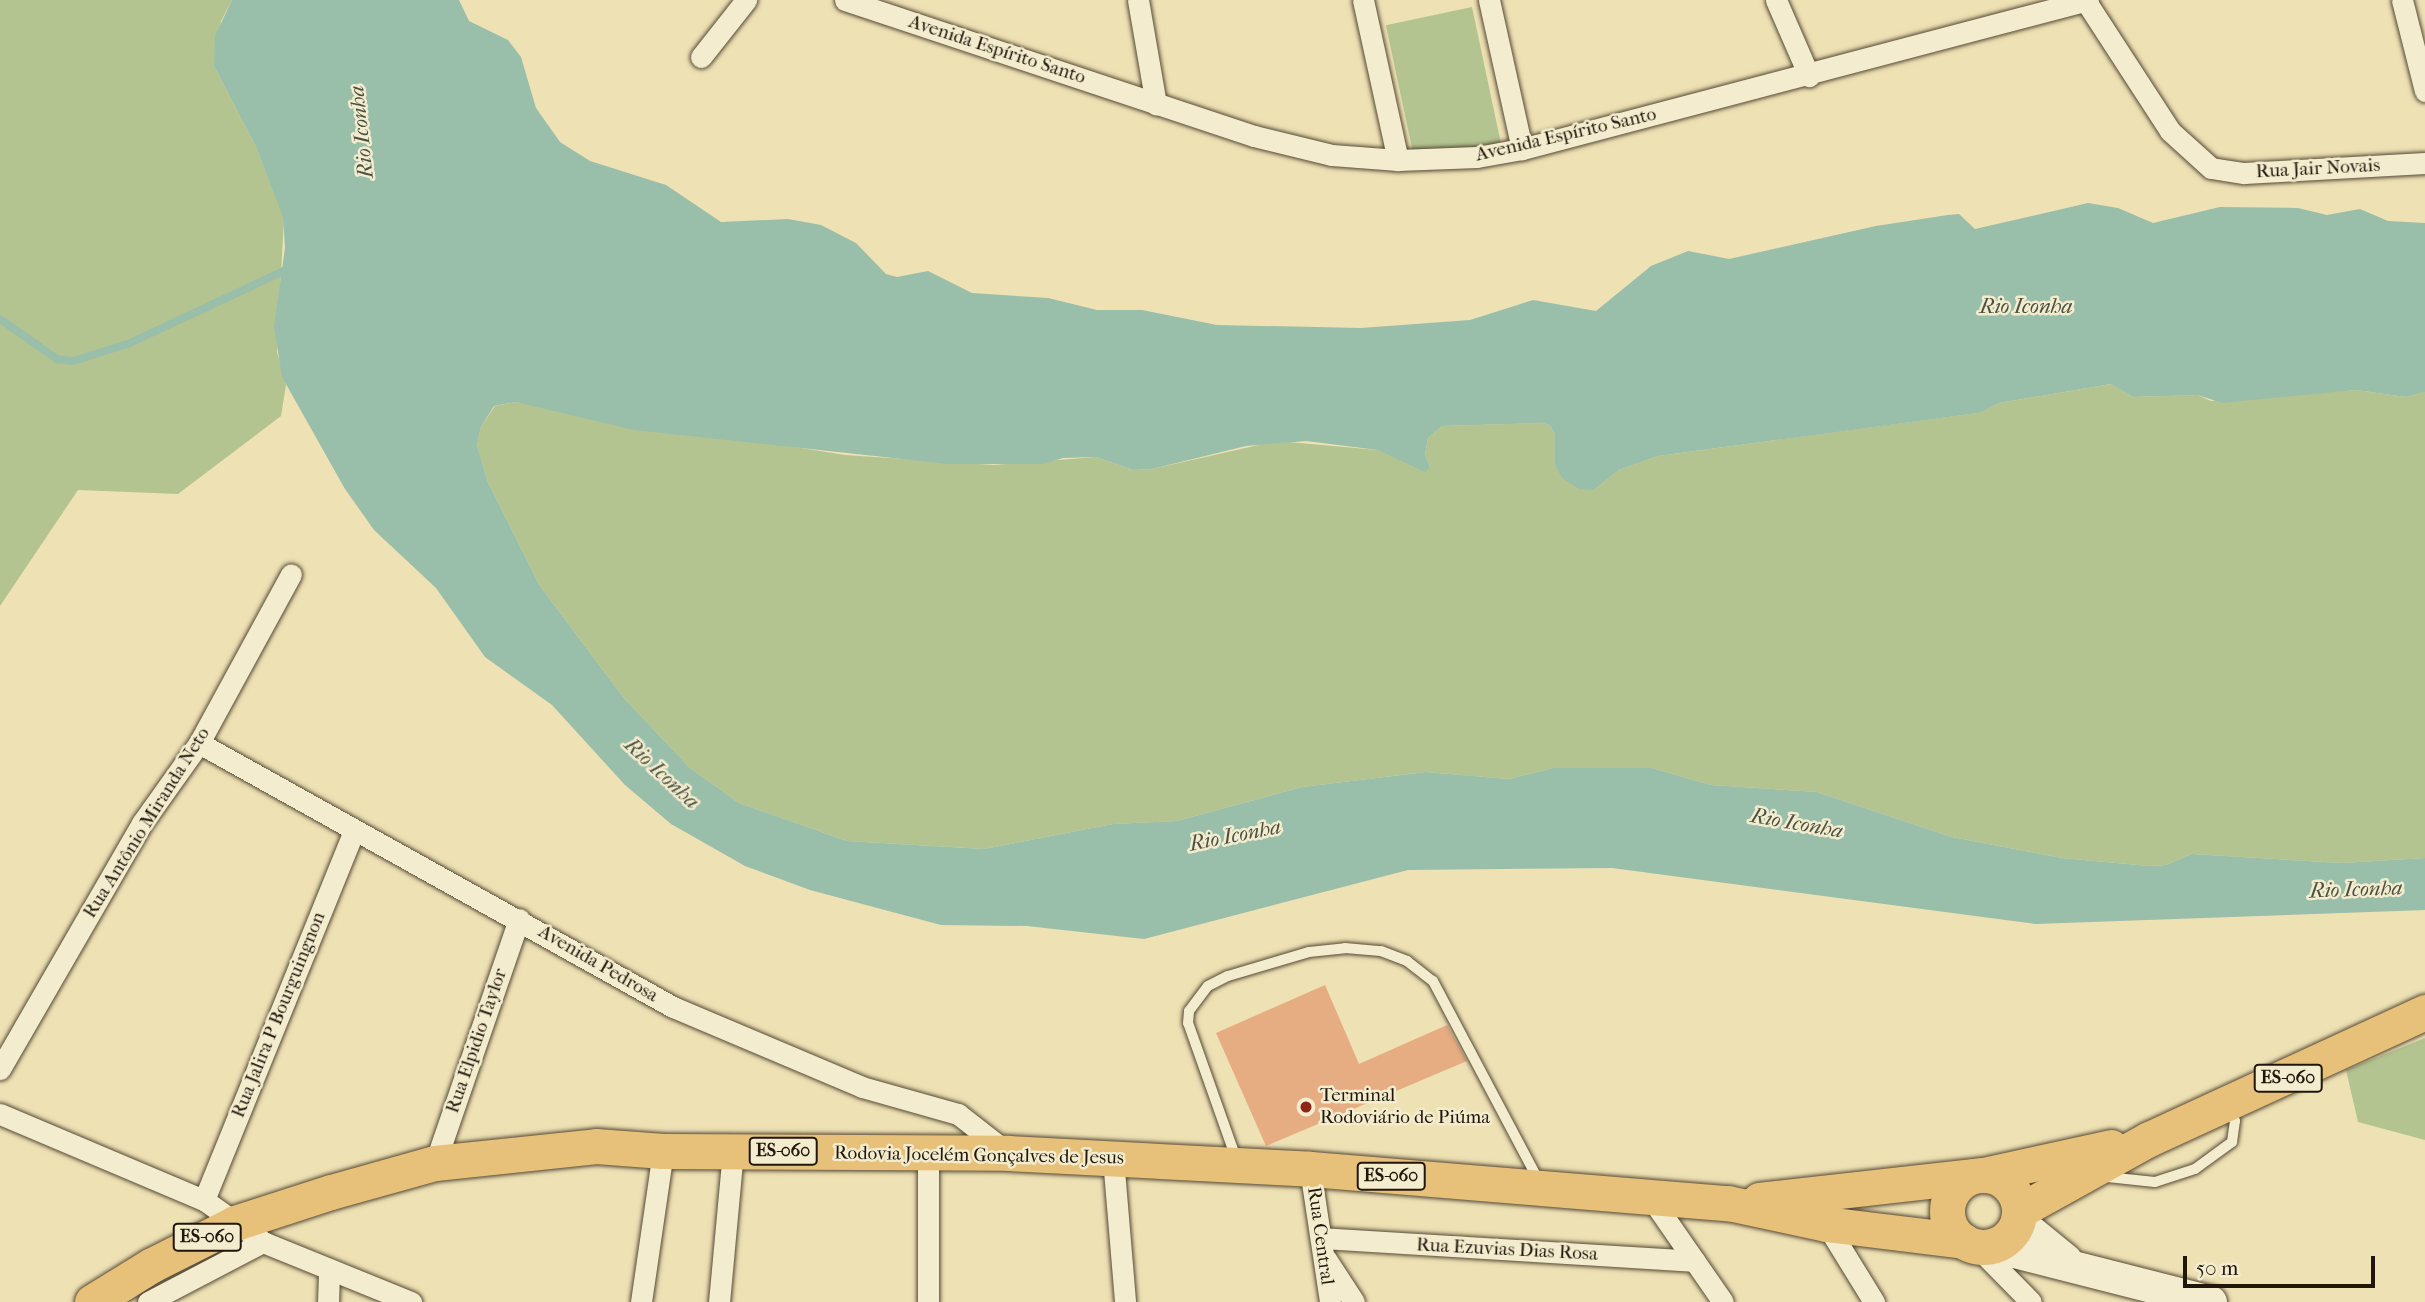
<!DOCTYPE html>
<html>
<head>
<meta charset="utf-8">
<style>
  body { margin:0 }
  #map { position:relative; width:2425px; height:1302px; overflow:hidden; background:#eee1b4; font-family:"IM FELL French Canon",serif }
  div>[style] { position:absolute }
  .green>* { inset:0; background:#b4c491; transform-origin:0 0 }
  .water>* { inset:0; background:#99beaa }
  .stream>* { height:8px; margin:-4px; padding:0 4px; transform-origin:4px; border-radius:4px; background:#99beaa }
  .building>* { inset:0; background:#e6ac82 }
  .roads { filter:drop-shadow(0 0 2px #544935) drop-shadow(0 0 2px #544935) }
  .lane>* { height:10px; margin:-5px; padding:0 5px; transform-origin:5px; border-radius:5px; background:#f4ecce }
  .street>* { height:21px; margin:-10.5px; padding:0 10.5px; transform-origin:10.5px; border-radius:10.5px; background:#f4ecce }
  .secondary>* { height:32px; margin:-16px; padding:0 16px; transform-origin:16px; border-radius:16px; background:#f4ecce }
  .primary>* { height:35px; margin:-17.5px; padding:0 17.5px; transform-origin:17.5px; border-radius:17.5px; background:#e7c07a }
  .primary>.ring { margin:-17.5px; padding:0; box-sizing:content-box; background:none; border:35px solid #e7c07a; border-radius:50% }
  .dots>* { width:19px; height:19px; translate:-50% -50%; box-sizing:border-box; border:4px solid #f4ecce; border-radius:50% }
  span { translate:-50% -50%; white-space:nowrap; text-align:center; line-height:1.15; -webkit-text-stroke:5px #f4ecce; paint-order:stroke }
  .shield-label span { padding:2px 5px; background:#f4ecce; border:2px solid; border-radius:5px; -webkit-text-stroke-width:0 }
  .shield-label { font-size:18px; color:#20160b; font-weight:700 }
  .street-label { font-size:19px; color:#20160b }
  .poi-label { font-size:19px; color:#20160b }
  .left { translate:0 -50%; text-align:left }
  .water-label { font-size:21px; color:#4a5143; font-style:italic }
  .scale { position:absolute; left:2183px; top:1256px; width:192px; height:32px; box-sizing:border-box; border:4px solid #20160b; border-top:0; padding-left:9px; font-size:21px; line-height:24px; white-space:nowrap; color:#20160b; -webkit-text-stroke:5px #f4ecce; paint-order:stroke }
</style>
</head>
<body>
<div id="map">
  <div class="green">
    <div style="clip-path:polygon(0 0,232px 0,221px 21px,214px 66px,257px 149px,284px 217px,277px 352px,286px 385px,281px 416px,178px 494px,78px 490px,0 606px)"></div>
    <div style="left:1472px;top:7px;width:139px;height:88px;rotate:78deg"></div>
    <div style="clip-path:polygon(2111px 384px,2133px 397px,2198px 395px,2211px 401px,2356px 390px,2406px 397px,2425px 392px,2425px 858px,2342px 863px,2192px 854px,2166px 865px,2149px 866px,2062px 858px,1952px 837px,1817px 792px,1711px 785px,1652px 768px,1553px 768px,1509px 779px,1426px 772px,1302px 787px,1177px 821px,1113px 824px,984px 849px,847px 841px,739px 803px,690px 768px,623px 697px,540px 586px,488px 482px,477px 445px,481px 427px,495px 406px,516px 402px,845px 455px,994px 465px,1096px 457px,1133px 470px,1152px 469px,1277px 441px,1378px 450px,1430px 467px,1425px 455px,1428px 438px,1442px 426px,1542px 423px,1550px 425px,1555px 435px,1555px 465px,1594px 490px,1619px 470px,1658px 456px,1977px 413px,1999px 403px)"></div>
    <div style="clip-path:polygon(2425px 1038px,2425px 1140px,2358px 1122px,2346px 1070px)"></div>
  </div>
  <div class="water">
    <div style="clip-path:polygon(232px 0,459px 0,469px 21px,508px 40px,521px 57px,536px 108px,560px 142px,590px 161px,666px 185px,721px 222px,788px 219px,821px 225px,856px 243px,886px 274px,897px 277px,928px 271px,972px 293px,1048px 298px,1097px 310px,1142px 310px,1217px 325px,1361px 328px,1470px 320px,1533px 300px,1596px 311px,1651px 266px,1688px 251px,1729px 259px,1876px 226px,1948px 215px,1959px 214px,1975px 229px,2088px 203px,2118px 208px,2153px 223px,2220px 207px,2298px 208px,2327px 215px,2360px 209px,2388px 221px,2425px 223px,2425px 392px,2406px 397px,2356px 390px,2222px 403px,2198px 395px,2133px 397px,2111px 384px,1999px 403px,1978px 413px,1658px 456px,1619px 470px,1594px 490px,1579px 489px,1562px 478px,1555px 465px,1555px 435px,1550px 425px,1542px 423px,1442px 426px,1428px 438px,1425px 455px,1430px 467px,1425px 472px,1378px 450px,1306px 441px,1246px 446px,1152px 469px,1133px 470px,1096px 457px,1063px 458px,1043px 464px,948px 464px,634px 430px,516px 402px,494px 406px,481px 427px,477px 445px,488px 482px,540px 586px,623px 697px,690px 768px,739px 803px,847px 841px,984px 849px,1113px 824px,1177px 821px,1302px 787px,1426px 772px,1509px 779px,1553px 768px,1652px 768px,1711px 785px,1817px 792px,1952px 837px,2062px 858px,2149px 866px,2166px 865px,2192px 854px,2342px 863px,2425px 858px,2425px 910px,2035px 924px,1612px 868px,1408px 870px,1144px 939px,1027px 926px,941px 925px,810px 890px,745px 866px,671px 824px,625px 785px,552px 705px,485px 657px,436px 588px,374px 530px,345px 489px,282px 377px,274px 327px,285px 248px,283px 217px,257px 149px,214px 66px,215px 36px)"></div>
  </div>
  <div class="stream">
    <div style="left:0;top:319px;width:70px;rotate:35.1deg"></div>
    <div style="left:57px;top:359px;width:16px;rotate:7deg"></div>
    <div style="left:73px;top:361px;width:60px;rotate:-17.5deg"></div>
    <div style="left:130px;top:343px;width:177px;rotate:-25.1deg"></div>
  </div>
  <div class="building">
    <div style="clip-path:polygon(1325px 985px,1359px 1064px,1447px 1025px,1467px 1061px,1266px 1146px,1216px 1033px)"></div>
  </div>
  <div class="roads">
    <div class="lane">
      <div style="left:1237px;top:1161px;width:146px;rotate:-109.5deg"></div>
      <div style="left:1188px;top:1023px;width:12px;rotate:-85deg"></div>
      <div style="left:1189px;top:1011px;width:31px;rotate:-53deg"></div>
      <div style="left:1208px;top:986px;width:22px;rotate:-27deg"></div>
      <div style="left:1228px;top:976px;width:84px;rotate:-16.5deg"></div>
      <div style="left:1309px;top:952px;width:36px;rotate:-6deg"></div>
      <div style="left:1345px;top:948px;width:36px;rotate:5deg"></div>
      <div style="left:1381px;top:951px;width:28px;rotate:21deg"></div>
      <div style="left:1407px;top:961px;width:33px;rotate:38deg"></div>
      <div style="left:1433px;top:981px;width:226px;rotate:62.1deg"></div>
      <div style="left:2098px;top:1176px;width:57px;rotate:6deg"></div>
      <div style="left:2155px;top:1182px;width:42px;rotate:-18deg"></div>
      <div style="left:2195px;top:1169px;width:46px;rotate:-36.1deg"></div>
      <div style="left:2232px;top:1142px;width:21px;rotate:-82deg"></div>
      <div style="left:2235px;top:1121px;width:16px;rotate:-108deg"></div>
    </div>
    <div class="street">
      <div style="left:845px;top:0;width:431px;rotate:18.4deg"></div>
      <div style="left:1254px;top:136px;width:80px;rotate:13.7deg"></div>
      <div style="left:1332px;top:155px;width:66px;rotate:4.3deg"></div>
      <div style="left:1398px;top:160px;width:79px;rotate:-2.2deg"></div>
      <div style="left:1477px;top:157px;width:46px;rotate:-10.1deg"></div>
      <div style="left:1522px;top:149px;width:585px;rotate:-14.75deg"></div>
      <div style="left:1138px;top:0;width:106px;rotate:80.2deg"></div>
      <div style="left:1363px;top:0;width:164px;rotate:77.7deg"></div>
      <div style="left:1489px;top:0;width:153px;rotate:77.5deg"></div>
      <div style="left:1776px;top:0;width:83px;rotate:66.5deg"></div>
      <div style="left:2085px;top:0;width:156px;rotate:57deg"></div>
      <div style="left:2170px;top:131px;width:55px;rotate:42.1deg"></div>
      <div style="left:2211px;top:168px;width:33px;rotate:9deg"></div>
      <div style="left:2244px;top:173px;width:181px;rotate:-3.2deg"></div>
      <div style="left:2402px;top:0;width:94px;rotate:75.8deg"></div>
      <div style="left:701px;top:57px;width:73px;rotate:-51.7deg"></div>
      <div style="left:199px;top:743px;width:543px;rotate:29.12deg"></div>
      <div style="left:673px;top:1007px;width:205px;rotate:22.9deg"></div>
      <div style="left:862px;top:1087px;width:100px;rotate:15.7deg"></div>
      <div style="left:958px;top:1114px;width:63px;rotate:38deg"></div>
      <div style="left:0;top:1069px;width:284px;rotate:-60deg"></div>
      <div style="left:142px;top:823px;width:98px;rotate:-54.5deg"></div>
      <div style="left:199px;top:743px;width:192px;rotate:-61.4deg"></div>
      <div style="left:0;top:1114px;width:221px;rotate:22.9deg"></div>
      <div style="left:204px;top:1200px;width:72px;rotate:35.4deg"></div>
      <div style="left:263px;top:1242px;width:160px;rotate:22.1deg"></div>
      <div style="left:1113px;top:1158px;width:144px;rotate:85.2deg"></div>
      <div style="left:435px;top:1163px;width:258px;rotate:-71deg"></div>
      <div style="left:1310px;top:1169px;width:134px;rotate:81.4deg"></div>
      <div style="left:1651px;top:1198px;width:126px;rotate:55.3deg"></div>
      <div style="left:204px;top:1200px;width:399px;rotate:-67.9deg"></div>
      <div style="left:1826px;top:1224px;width:92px;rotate:58.4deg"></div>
      <div style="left:1321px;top:1238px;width:374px;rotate:3.5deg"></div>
      <div style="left:1976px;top:1246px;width:78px;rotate:45.5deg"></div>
      <div style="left:1326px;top:1259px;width:51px;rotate:56.9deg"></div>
      <div style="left:148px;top:1302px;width:130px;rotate:-27.6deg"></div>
      <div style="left:328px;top:1302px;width:33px;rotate:-88deg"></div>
      <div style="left:641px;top:1302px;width:153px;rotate:-81.7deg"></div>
      <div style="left:719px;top:1302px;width:153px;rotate:-84.7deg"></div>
      <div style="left:928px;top:1302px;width:148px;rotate:-90deg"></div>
    </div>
    <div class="secondary">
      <div style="left:2018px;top:1221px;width:62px;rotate:39.1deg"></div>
      <div style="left:1991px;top:1246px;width:227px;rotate:14.3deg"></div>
    </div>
    <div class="primary">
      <div style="left:1983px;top:1175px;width:131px;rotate:-12.3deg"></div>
      <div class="ring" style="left:1947px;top:1175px;width:37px;height:37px"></div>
      <div style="left:1759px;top:1200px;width:214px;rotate:-6.4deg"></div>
      <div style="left:2019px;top:1211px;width:149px;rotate:-29deg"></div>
      <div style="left:2149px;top:1139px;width:304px;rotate:-24.7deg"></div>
      <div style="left:92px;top:1302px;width:70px;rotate:-31.7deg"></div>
      <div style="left:152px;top:1265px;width:93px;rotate:-26.8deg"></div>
      <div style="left:235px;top:1223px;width:101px;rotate:-17.9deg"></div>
      <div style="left:331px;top:1192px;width:108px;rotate:-15.6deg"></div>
      <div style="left:435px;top:1163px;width:162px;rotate:-6deg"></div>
      <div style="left:596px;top:1146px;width:67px;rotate:4.3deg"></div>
      <div style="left:663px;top:1151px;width:345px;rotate:0.3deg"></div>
      <div style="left:1008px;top:1153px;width:302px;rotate:3deg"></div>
      <div style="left:1310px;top:1169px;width:419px;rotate:4.7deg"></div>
      <div style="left:1728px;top:1203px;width:100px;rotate:12.1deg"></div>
      <div style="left:1826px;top:1224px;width:139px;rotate:7deg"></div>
    </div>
  </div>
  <div class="dots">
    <div style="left:1306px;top:1107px;background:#8f2418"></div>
  </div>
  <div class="shield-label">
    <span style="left:2288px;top:1078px">ES-060</span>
    <span style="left:783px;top:1151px">ES-060</span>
    <span style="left:1391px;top:1176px">ES-060</span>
    <span style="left:207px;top:1237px">ES-060</span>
  </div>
  <div class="street-label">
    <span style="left:997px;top:50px;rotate:18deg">Avenida Espírito Santo</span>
    <span style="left:1566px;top:135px;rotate:-13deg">Avenida Espírito Santo</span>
    <span style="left:2318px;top:169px;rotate:-3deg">Rua Jair Novais</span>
    <span style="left:147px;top:823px;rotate:-58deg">Rua Antônio Miranda Neto</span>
    <span style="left:598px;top:964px;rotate:30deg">Avenida Pedrosa</span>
    <span style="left:279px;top:1015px;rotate:-68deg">Rua Jalira P Bourguingnon</span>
    <span style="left:477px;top:1041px;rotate:-71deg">Rua Elpidio Taylor</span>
    <span style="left:979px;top:1156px;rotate:1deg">Rodovia Jocelém Gonçalves de Jesus</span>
    <span style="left:1320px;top:1236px;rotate:82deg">Rua Central</span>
    <span style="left:1507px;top:1250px;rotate:3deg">Rua Ezuvias Dias Rosa</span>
  </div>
  <div class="poi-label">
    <span class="left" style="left:1320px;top:1107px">Terminal<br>Rodoviário de Piúma</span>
  </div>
  <div class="water-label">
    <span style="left:361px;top:132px;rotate:-96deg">Rio Iconha</span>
    <span style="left:2026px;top:306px">Rio Iconha</span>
    <span style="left:662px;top:773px;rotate:43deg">Rio Iconha</span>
    <span style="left:1797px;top:823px;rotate:10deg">Rio Iconha</span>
    <span style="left:1235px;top:835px;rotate:-11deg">Rio Iconha</span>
    <span style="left:2356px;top:889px;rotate:-2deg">Rio Iconha</span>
  </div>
  <div class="scale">50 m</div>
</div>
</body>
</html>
